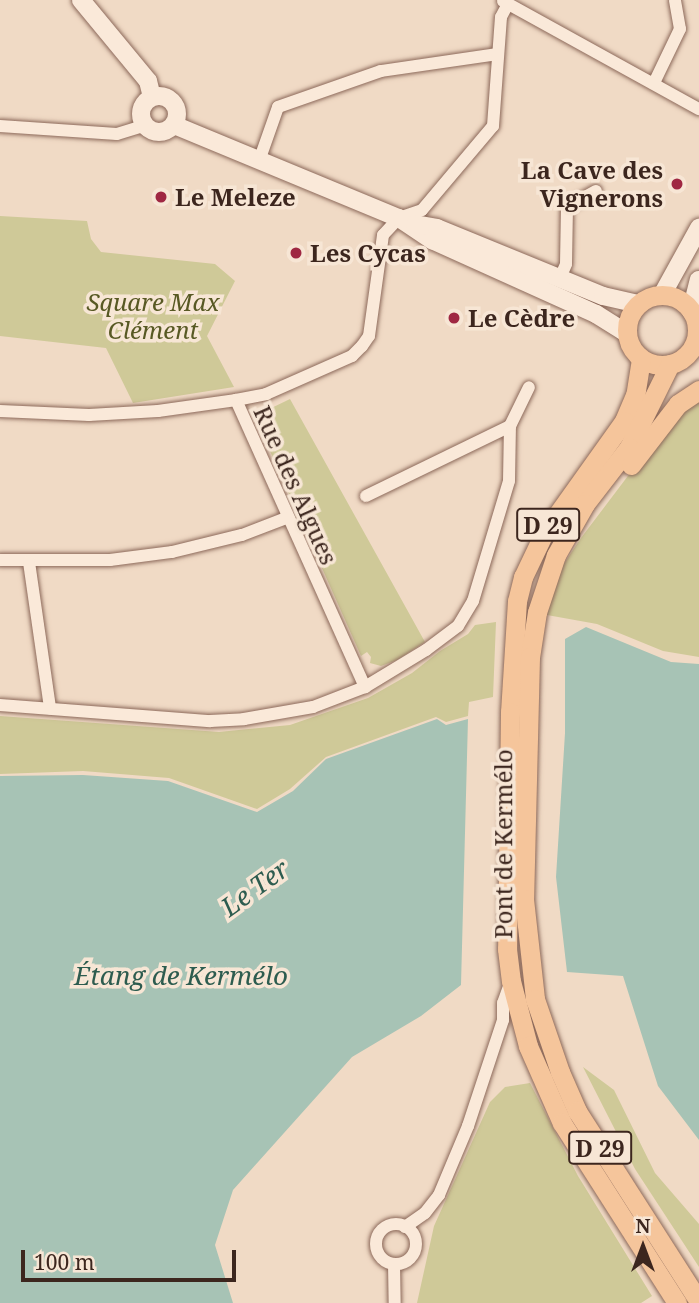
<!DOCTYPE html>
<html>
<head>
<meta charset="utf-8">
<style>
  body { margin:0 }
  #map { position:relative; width:699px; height:1303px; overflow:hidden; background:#f0dac5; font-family:"Noto Serif",serif }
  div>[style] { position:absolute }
  .green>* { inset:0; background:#cfc998 }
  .water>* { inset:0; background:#a7c3b5 }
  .roads { filter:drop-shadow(0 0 2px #8c695a) drop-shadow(0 0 2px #8c695a) }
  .street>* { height:12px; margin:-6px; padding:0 6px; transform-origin:6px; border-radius:6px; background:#fae9d9 }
  .street>.ring { margin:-6px; padding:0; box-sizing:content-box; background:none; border:12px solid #fae9d9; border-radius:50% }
  .secondary>* { height:18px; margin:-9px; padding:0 9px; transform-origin:9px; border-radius:9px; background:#fae9d9 }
  .secondary>.ring { margin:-9px; padding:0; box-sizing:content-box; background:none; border:18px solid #fae9d9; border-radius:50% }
  .primary>* { height:19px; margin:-9.5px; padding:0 9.5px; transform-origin:9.5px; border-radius:9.5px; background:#f5c59b }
  .primary>.ring { margin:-9.5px; padding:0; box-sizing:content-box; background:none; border:19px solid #f5c59b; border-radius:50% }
  .dots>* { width:19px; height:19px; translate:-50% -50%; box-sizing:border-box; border:4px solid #f7e6d5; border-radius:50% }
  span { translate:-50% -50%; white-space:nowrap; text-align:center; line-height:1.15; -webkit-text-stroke:7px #f7e6d5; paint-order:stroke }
  .shield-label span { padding:2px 5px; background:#f7e6d5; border:2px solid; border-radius:5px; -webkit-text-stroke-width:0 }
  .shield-label { font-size:23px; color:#3c261e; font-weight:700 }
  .poi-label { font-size:24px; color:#3c261e; font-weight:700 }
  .right { translate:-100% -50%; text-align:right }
  .left { translate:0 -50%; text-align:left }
  .park-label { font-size:24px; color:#585924; font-style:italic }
  .street-label { font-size:24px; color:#3c261e }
  .water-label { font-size:26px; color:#2d5c4f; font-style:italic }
  .north { position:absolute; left:608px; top:1212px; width:70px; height:70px; -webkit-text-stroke:5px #f7e6d5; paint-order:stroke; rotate:0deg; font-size:19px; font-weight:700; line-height:28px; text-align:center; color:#3c261e }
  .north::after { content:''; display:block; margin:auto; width:24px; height:32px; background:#3c261e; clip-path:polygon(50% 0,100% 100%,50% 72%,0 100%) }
  .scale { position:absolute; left:21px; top:1250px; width:215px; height:32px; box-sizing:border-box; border:4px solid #3c261e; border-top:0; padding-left:9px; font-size:21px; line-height:24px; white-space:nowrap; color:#3c261e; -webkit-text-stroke:5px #f7e6d5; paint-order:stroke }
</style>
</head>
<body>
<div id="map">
  <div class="green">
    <div style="clip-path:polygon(0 216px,87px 221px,91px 239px,101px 252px,215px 264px,235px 281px,207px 336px,234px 387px,133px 403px,106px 348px,0 336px)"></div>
    <div style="clip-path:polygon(699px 394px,699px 657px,663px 651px,597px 624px,547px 615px,561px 568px,581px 538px,677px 411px)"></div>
    <div style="clip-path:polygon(290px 399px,425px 642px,397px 660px,381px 666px,370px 663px,371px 657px,367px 652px,361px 656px,258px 424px,259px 414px)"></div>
    <div style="clip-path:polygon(496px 622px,493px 697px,469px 702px,468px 716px,446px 722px,436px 717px,326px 757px,290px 789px,257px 809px,169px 778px,83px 771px,0 774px,0 716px,219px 732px,290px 725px,368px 698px,412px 673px,440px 651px,468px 634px,475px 625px)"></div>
    <div style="clip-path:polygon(583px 1067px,614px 1090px,655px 1173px,699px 1224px,699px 1267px,635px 1169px)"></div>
    <div style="clip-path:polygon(530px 1083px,578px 1176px,652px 1296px,641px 1303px,417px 1303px,434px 1226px,490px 1102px,505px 1087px)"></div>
  </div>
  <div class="water">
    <div style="clip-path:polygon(586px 627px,671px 662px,699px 664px,699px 1140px,658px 1086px,623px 976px,567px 972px,556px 877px,565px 733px,565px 639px)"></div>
    <div style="clip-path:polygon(437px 719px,446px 725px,468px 719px,461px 985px,421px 1016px,352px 1057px,233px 1190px,215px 1245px,233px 1303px,0 1303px,0 776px,83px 775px,168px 781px,257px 812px,293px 791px,326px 759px)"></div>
  </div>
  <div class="roads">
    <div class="street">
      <div style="left:503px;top:1px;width:224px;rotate:28.9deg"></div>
      <div style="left:654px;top:83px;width:60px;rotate:-64.3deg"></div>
      <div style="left:680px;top:29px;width:29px;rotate:-100deg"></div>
      <div style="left:0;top:126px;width:117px;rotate:3.9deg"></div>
      <div style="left:117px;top:134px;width:28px;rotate:-17deg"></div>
      <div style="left:259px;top:161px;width:57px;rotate:-70.6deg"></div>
      <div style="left:278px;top:107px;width:109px;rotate:-19.3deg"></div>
      <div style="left:381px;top:71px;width:117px;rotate:-8.3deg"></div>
      <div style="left:559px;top:280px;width:17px;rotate:-66deg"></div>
      <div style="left:566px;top:264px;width:57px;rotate:-89deg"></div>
      <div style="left:567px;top:207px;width:33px;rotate:-29deg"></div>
      <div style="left:236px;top:400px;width:31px;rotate:-11deg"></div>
      <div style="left:266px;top:394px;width:94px;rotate:-23.8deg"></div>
      <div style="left:352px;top:356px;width:14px;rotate:-45deg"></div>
      <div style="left:362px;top:346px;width:12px;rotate:-55deg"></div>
      <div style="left:369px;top:336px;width:102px;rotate:-82.1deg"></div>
      <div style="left:383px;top:235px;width:23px;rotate:-47deg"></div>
      <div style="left:399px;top:218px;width:24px;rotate:-19deg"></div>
      <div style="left:422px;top:210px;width:110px;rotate:-49.8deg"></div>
      <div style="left:493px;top:126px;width:109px;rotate:-85.8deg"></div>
      <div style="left:501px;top:17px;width:15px;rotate:-62deg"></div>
      <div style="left:0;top:411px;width:89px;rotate:2.6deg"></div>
      <div style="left:89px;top:415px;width:69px;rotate:-3.3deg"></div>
      <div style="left:158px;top:411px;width:79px;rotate:-8deg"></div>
      <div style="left:236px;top:400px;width:315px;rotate:65.8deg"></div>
      <div style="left:366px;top:496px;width:160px;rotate:-25.9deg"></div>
      <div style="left:0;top:560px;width:110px"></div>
      <div style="left:110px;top:560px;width:63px;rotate:-7.4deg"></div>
      <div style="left:172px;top:552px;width:72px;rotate:-13.7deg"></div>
      <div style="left:242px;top:535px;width:47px;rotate:-21.1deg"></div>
      <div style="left:29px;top:562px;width:148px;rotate:81.8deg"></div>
      <div style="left:0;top:705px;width:211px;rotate:4.4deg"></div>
      <div style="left:210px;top:721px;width:34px;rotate:-3deg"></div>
      <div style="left:244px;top:719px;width:70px;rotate:-9.9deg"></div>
      <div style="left:313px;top:707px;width:56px;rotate:-21deg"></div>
      <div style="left:365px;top:687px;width:71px;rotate:-31.2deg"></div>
      <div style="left:426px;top:650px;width:40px;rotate:-37deg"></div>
      <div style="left:458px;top:626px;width:29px;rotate:-59deg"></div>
      <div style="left:473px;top:601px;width:125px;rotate:-73.3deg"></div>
      <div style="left:509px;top:481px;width:55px;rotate:-89deg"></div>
      <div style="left:510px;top:426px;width:43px;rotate:-64deg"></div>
      <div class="ring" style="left:376px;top:1224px;width:28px;height:28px"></div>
      <div style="left:405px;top:1227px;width:24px;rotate:-35deg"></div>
      <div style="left:425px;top:1213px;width:23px;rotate:-52deg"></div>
      <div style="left:439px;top:1195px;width:75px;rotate:-67.2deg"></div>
      <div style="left:468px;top:1126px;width:112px;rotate:-71.7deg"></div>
      <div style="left:503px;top:1020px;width:17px;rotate:-90deg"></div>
      <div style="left:503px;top:1003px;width:23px;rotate:-70deg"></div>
      <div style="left:394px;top:1264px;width:39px;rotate:89deg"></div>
    </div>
    <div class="secondary">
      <div style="left:81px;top:0;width:105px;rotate:50.4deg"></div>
      <div style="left:148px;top:81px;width:16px;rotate:76deg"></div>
      <div class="ring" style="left:141px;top:96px;width:18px;height:18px"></div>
      <div style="left:174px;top:125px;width:243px;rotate:22.5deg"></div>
      <div style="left:399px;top:218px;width:40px;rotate:34deg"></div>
      <div style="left:432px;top:240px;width:180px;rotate:24.3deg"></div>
      <div style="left:596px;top:314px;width:36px;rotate:32deg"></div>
      <div style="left:415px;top:224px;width:22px;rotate:10deg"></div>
      <div style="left:437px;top:228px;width:179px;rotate:22.3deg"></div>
      <div style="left:603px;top:296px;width:36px;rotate:13deg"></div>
      <div style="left:662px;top:295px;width:77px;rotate:-61.1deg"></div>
      <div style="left:691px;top:311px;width:32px;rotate:-76deg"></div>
    </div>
    <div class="primary">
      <div class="ring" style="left:627px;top:295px;width:51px;height:51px"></div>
      <div style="left:641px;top:359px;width:36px;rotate:99deg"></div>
      <div style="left:635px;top:395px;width:28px;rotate:113deg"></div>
      <div style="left:624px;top:421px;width:138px;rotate:125.5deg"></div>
      <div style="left:544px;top:533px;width:49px;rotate:115.5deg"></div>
      <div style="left:523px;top:577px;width:25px;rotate:104deg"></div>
      <div style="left:517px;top:601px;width:111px;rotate:93.6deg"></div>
      <div style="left:510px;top:712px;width:237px;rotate:90.7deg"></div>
      <div style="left:507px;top:949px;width:32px;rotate:83deg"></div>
      <div style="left:511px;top:981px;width:67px;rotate:75.3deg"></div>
      <div style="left:528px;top:1046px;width:84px;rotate:66.2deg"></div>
      <div style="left:562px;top:1123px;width:214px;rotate:57.4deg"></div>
      <div style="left:670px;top:364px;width:93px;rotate:116.3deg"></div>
      <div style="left:629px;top:447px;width:72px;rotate:127.7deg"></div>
      <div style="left:585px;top:504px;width:59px;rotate:119.6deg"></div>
      <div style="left:556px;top:555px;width:60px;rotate:108.4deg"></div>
      <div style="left:537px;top:612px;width:46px;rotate:98.8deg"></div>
      <div style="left:530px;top:657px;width:242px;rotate:91.4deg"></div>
      <div style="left:524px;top:899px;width:101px;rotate:83.7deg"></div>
      <div style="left:535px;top:999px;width:77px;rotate:71.1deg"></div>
      <div style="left:560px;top:1072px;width:43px;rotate:66.4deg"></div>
      <div style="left:577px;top:1111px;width:227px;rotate:57.4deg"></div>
      <div style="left:631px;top:465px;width:77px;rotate:-52.4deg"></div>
      <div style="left:678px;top:404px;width:25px;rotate:-34deg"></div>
    </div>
  </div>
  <div class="dots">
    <div style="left:677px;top:184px;background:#9f2742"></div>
    <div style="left:161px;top:197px;background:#9f2742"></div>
    <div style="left:296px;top:253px;background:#9f2742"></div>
    <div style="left:454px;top:318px;background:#9f2742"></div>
  </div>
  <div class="shield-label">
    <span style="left:548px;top:525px">D 29</span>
    <span style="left:600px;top:1148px">D 29</span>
  </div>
  <div class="poi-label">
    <span class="right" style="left:663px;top:184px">La Cave des<br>Vignerons</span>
    <span class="left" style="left:175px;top:197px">Le Meleze</span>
    <span class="left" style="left:310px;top:253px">Les Cycas</span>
    <span class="left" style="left:468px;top:318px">Le Cèdre</span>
  </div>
  <div class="park-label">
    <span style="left:153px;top:316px">Square Max<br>Clément</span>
  </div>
  <div class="street-label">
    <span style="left:296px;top:485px;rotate:66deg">Rue des Algues</span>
    <span style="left:503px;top:844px;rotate:-90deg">Pont de Kermélo</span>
  </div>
  <div class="water-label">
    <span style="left:255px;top:888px;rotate:-36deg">Le Ter</span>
    <span style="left:181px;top:976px">Étang de Kermélo</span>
  </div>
  <div class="north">N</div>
  <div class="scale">100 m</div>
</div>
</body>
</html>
